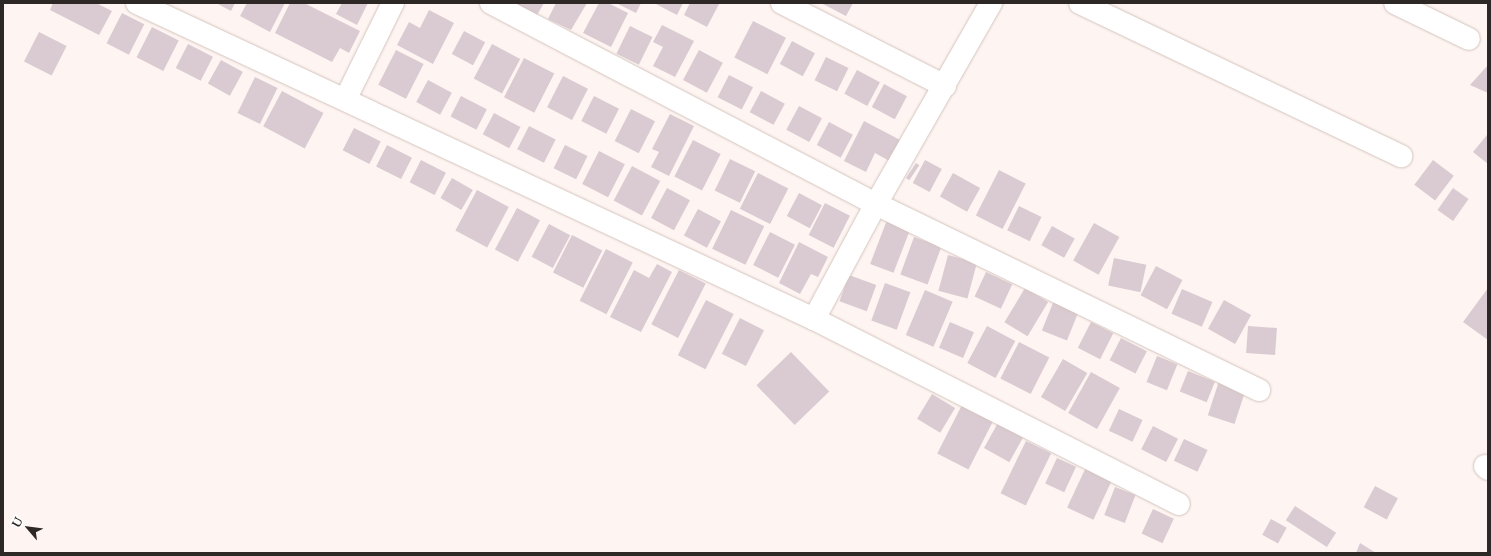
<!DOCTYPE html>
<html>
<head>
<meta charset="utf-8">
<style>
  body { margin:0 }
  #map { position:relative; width:1491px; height:556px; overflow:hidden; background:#fef4f1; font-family:"Libre Baskerville",serif }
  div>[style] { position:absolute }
  .building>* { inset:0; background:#dacbd2; transform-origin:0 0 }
  .roads { filter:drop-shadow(0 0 1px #d3c4be) drop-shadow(0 0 1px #d3c4be) }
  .minor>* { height:22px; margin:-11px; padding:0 11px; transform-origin:11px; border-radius:11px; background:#fff }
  span { translate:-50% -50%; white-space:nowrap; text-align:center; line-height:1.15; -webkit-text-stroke:3px #fff; paint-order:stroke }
  .frame { position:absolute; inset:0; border:4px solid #2d2725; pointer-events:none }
  .north { position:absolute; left:8px; top:508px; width:40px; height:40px; -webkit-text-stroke:3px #fff; paint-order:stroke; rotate:298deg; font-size:11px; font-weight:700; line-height:16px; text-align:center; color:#2d2725 }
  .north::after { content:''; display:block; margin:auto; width:14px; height:18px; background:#2d2725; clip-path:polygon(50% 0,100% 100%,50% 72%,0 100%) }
</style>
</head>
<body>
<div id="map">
  <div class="building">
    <div style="clip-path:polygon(53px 3px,96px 3px,112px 11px,99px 35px,50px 10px)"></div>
    <div style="clip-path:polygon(216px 3px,235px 3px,231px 11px)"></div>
    <div style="clip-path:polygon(247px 3px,285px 3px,270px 32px,240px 16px)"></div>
    <div style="clip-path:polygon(290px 3px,304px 3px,360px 31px,349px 53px,340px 48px,332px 62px,275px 33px)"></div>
    <div style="clip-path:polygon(342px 3px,368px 3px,357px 25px,336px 14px)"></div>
    <div style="clip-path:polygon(514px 3px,544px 3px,537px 15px)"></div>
    <div style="clip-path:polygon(556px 3px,587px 3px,571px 30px,548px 19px)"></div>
    <div style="clip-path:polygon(599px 3px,608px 3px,628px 13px,611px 47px,583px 33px)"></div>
    <div style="clip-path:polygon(616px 3px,641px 3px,636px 13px)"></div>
    <div style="clip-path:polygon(654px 3px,683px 3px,677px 15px)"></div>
    <div style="clip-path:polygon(690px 3px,719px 4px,707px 27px,684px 15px)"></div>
    <div style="clip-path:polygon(821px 3px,853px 3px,846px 16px)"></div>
    <div style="clip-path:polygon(429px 10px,454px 23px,433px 64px,397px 45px,409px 22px,420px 28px)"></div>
    <div style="left:122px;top:13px;width:25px;height:34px;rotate:27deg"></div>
    <div style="left:753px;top:21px;width:37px;height:41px;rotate:27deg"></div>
    <div style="clip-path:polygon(662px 25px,694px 41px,675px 77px,653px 66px,663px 47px,653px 42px)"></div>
    <div style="left:630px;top:26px;width:25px;height:31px;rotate:26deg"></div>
    <div style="left:152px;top:27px;width:30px;height:34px;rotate:27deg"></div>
    <div style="left:464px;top:31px;width:24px;height:26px;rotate:28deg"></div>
    <div style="left:39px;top:32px;width:31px;height:33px;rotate:27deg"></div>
    <div style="left:792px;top:41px;width:26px;height:26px;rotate:28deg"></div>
    <div style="left:188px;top:44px;width:28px;height:27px;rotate:27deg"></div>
    <div style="left:492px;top:44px;width:32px;height:39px;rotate:28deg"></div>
    <div style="left:396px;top:50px;width:31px;height:39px;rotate:27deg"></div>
    <div style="left:699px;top:50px;width:27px;height:34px;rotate:28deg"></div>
    <div style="left:826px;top:57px;width:25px;height:26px;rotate:26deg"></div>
    <div style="left:524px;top:58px;width:34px;height:44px;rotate:27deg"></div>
    <div style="left:221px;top:60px;width:25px;height:27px;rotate:29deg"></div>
    <div style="clip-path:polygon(1488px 65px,1488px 93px,1470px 85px)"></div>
    <div style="left:857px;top:70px;width:26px;height:27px;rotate:28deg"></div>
    <div style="left:729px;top:75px;width:27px;height:25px;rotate:27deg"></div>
    <div style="left:563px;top:76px;width:28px;height:35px;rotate:27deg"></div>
    <div style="left:255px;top:77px;width:25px;height:40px;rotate:26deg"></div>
    <div style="left:428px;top:80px;width:27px;height:25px;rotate:28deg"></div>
    <div style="left:884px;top:84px;width:26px;height:26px;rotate:28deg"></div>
    <div style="left:282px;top:91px;width:47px;height:40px;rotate:28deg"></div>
    <div style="left:761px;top:91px;width:27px;height:24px;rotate:28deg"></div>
    <div style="left:461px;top:96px;width:29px;height:23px;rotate:27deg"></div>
    <div style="left:594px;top:96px;width:28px;height:28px;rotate:27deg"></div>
    <div style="left:799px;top:106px;width:26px;height:27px;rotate:28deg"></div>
    <div style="left:631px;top:109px;width:27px;height:36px;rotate:27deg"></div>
    <div style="left:494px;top:113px;width:30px;height:24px;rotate:28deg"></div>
    <div style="clip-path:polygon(670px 114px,694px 126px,669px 176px,651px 167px,659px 152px,652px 149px)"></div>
    <div style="clip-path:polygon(864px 121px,902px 141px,891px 162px,875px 153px,866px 172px,844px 161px)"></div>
    <div style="left:829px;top:122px;width:27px;height:26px;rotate:28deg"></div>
    <div style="left:529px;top:126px;width:30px;height:26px;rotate:27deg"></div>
    <div style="left:354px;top:128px;width:30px;height:25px;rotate:27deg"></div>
    <div style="clip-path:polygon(1487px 135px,1488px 136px,1488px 164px,1473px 152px)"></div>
    <div style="left:693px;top:140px;width:31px;height:41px;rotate:27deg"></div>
    <div style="left:387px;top:145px;width:28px;height:24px;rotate:27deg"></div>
    <div style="left:565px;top:145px;width:25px;height:26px;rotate:26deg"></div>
    <div style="left:599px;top:151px;width:29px;height:37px;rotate:27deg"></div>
    <div style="left:730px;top:159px;width:28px;height:35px;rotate:26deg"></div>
    <div style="left:421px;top:160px;width:28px;height:25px;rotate:27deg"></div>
    <div style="left:925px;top:160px;width:19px;height:26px;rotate:28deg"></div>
    <div style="left:1433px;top:160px;width:26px;height:31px;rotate:37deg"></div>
    <div style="left:916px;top:163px;width:4px;height:18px;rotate:34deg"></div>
    <div style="left:632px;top:166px;width:32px;height:39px;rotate:28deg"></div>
    <div style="left:999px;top:170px;width:30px;height:51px;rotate:27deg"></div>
    <div style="left:758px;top:173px;width:34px;height:40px;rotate:27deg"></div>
    <div style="left:953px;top:173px;width:31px;height:27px;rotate:29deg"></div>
    <div style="left:452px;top:178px;width:24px;height:23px;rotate:30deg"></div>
    <div style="left:667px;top:188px;width:26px;height:34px;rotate:28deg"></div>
    <div style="left:1453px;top:188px;width:19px;height:27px;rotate:35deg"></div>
    <div style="left:477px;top:190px;width:36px;height:46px;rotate:28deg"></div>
    <div style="left:799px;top:193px;width:26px;height:26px;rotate:28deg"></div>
    <div style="left:825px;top:203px;width:28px;height:36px;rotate:27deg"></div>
    <div style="left:1019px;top:206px;width:25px;height:27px;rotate:26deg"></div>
    <div style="left:517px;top:208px;width:26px;height:47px;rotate:28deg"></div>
    <div style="left:698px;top:209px;width:26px;height:30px;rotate:28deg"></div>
    <div style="left:731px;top:210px;width:37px;height:43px;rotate:26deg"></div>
    <div style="left:887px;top:220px;width:25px;height:47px;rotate:21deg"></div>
    <div style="left:1094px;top:223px;width:29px;height:43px;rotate:29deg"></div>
    <div style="left:549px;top:224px;width:24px;height:37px;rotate:28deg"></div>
    <div style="left:1052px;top:226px;width:26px;height:22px;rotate:29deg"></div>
    <div style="left:770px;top:232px;width:28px;height:37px;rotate:27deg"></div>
    <div style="left:572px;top:235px;width:34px;height:42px;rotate:27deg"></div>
    <div style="left:914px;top:237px;width:29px;height:40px;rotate:20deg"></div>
    <div style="clip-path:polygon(799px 242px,828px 257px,818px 277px,811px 274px,800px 294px,779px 283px)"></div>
    <div style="left:606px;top:249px;width:30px;height:58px;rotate:27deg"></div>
    <div style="left:948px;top:255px;width:30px;height:37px;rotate:15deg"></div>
    <div style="left:1114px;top:258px;width:33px;height:28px;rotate:12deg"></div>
    <div style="clip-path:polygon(657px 264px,672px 272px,641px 332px,610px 317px,634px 270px,649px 278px)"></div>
    <div style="left:1156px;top:266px;width:30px;height:33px;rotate:28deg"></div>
    <div style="left:679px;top:270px;width:30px;height:61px;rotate:27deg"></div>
    <div style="left:986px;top:272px;width:29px;height:27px;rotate:25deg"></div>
    <div style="left:849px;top:275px;width:29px;height:28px;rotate:20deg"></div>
    <div style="left:885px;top:283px;width:27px;height:40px;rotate:20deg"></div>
    <div style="left:1025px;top:288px;width:27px;height:40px;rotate:31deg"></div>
    <div style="clip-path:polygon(1488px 288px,1488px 340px,1463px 322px)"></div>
    <div style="left:1182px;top:289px;width:33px;height:27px;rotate:23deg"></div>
    <div style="left:925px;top:290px;width:30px;height:49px;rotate:23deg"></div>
    <div style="left:1055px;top:298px;width:27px;height:35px;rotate:22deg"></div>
    <div style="left:706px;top:300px;width:31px;height:62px;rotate:27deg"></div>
    <div style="left:1224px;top:300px;width:31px;height:33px;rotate:29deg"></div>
    <div style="left:740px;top:318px;width:27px;height:40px;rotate:27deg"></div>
    <div style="left:950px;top:322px;width:26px;height:28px;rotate:23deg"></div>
    <div style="left:1091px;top:322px;width:25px;height:29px;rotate:27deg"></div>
    <div style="left:987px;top:326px;width:32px;height:42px;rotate:28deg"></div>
    <div style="left:1248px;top:326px;width:29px;height:27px;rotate:4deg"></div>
    <div style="left:1121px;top:338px;width:29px;height:25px;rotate:27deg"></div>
    <div style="left:1019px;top:342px;width:34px;height:41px;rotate:27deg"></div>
    <div style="left:791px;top:352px;width:55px;height:48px;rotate:46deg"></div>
    <div style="left:1157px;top:356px;width:22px;height:28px;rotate:22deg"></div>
    <div style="left:1063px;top:359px;width:28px;height:44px;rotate:30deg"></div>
    <div style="left:1188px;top:371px;width:29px;height:22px;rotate:22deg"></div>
    <div style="left:1091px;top:372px;width:33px;height:47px;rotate:29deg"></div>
    <div style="left:1219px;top:381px;width:28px;height:36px;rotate:18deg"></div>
    <div style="left:932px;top:394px;width:27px;height:29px;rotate:31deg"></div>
    <div style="left:964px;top:401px;width:35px;height:59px;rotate:27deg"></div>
    <div style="left:1119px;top:409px;width:26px;height:24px;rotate:25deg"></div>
    <div style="left:999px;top:421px;width:29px;height:31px;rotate:29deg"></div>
    <div style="left:1153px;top:426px;width:28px;height:26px;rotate:27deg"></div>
    <div style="left:1184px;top:439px;width:26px;height:24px;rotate:25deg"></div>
    <div style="left:1026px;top:441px;width:28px;height:58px;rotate:26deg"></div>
    <div style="left:1057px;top:458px;width:21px;height:28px;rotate:25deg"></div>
    <div style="left:1087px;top:465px;width:29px;height:47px;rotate:25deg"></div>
    <div style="left:1375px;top:486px;width:26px;height:24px;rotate:28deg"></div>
    <div style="left:1115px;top:487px;width:22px;height:30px;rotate:21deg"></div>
    <div style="left:1295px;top:506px;width:49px;height:17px;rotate:33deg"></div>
    <div style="left:1153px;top:509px;width:23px;height:27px;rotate:25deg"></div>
    <div style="left:1271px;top:519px;width:18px;height:18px;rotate:29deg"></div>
    <div style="clip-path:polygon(1360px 543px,1376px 553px,1356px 553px)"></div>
  </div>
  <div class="roads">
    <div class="minor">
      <div style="left:137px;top:3px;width:747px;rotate:25.02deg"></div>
      <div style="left:814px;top:319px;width:409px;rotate:26.9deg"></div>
      <div style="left:491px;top:3px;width:434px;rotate:27.6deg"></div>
      <div style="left:876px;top:204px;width:426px;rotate:25.9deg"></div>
      <div style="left:782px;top:3px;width:183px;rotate:27deg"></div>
      <div style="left:1080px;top:3px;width:356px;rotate:25.5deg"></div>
      <div style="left:1395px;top:3px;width:82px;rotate:25.9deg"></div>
      <div style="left:346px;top:98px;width:106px;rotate:-63.7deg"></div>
      <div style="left:814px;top:319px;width:131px;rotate:-61.7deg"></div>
      <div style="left:876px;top:204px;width:232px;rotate:-60.2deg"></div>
      <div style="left:1485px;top:466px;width:4px;rotate:45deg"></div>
    </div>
  </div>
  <div class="frame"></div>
  <div class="north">U</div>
</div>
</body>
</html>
